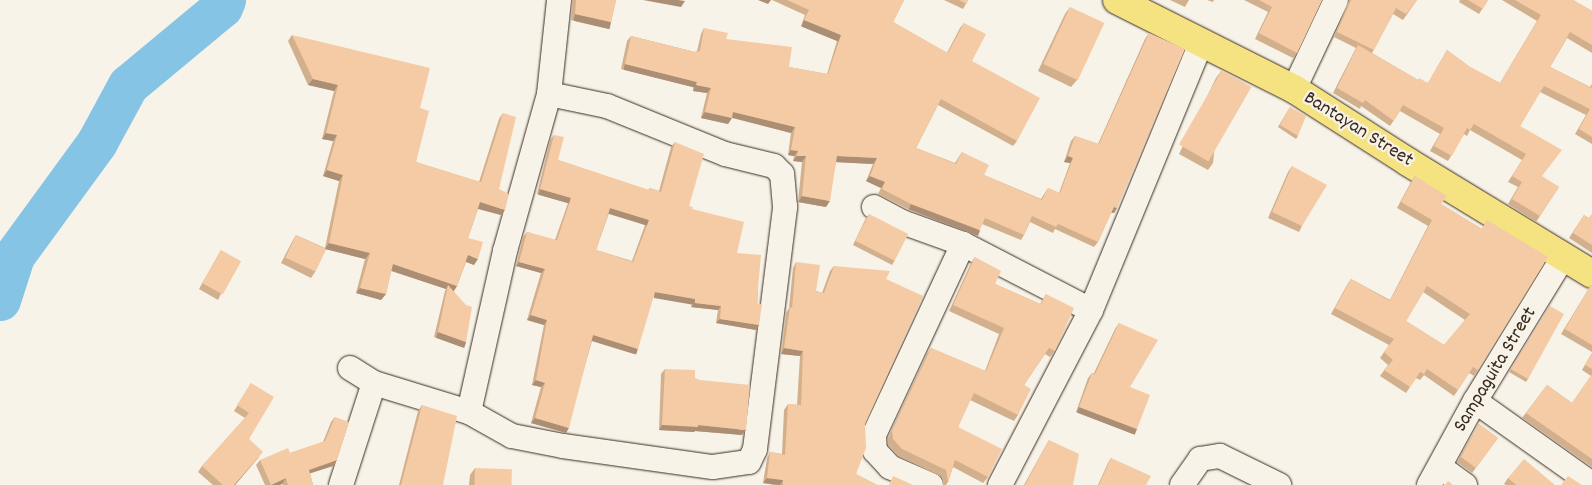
<!DOCTYPE html>
<html>
<head>
<meta charset="utf-8">
<style>
  body { margin:0 }
  #map { position:relative; width:1592px; height:485px; overflow:hidden; background:#f7f3e8; font-family:Dekko,sans-serif }
  div>[style] { position:absolute }
  .river>* { height:41px; margin:-20.5px; padding:0 20.5px; transform-origin:20.5px; border-radius:20.5px; background:#85c4e5 }
  .roads { filter:drop-shadow(0 0 1px #3b2a1e) drop-shadow(0 0 1px #3b2a1e) }
  .minor>* { height:24px; margin:-12px; padding:0 12px; transform-origin:12px; border-radius:12px; background:#f7f3e8 }
  .major>* { height:28px; margin:-14px; padding:0 14px; transform-origin:14px; border-radius:14px; background:#f5e382 }
  .wall>* { inset:0; background:#d2af8d }
  .shaded-wall>* { inset:0; background:#ab8e73; transform-origin:0 0 }
  .building>* { inset:0; background:#f4cba4; transform-origin:0 0 }
  span { translate:-50% -50%; white-space:nowrap; text-align:center; line-height:1.15; -webkit-text-stroke:4.5px #f7f3e8; paint-order:stroke }
  .street-label { font-size:20px; color:#3b2a1e }
</style>
</head>
<body>
<div id="map">
  <div class="river">
    <div style="left:0;top:300px;width:46px;rotate:-72.3deg"></div>
    <div style="left:14px;top:256px;width:141px;rotate:-53.9deg"></div>
    <div style="left:97px;top:142px;width:65px;rotate:-61.5deg"></div>
    <div style="left:128px;top:85px;width:122px;rotate:-39.7deg"></div>
    <div style="left:222px;top:7px;width:8px;rotate:-67deg"></div>
  </div>
  <div class="roads">
    <div class="minor">
      <div style="left:1294px;top:89px;width:98px;rotate:-64.7deg"></div>
      <div style="left:874px;top:207px;width:32px;rotate:28deg"></div>
      <div style="left:902px;top:222px;width:65px;rotate:19.8deg"></div>
      <div style="left:963px;top:244px;width:144px;rotate:27.3deg"></div>
      <div style="left:350px;top:368px;width:28px;rotate:32deg"></div>
      <div style="left:374px;top:383px;width:99px;rotate:17deg"></div>
      <div style="left:469px;top:412px;width:49px;rotate:29.2deg"></div>
      <div style="left:512px;top:436px;width:52px;rotate:11.1deg"></div>
      <div style="left:563px;top:446px;width:151px;rotate:8deg"></div>
      <div style="left:713px;top:467px;width:36px;rotate:-8deg"></div>
      <div style="left:749px;top:462px;width:14px;rotate:-65deg"></div>
      <div style="left:755px;top:449px;width:244px;rotate:-82.9deg"></div>
      <div style="left:785px;top:207px;width:33px;rotate:-95deg"></div>
      <div style="left:782px;top:174px;width:11px;rotate:-135deg"></div>
      <div style="left:774px;top:166px;width:50px;rotate:-166.2deg"></div>
      <div style="left:725px;top:154px;width:127px;rotate:-157.9deg"></div>
      <div style="left:607px;top:106px;width:59px;rotate:-168.3deg"></div>
      <div style="left:1475px;top:401px;width:143px;rotate:35.4deg"></div>
      <div style="left:469px;top:412px;width:165px;rotate:-77.4deg"></div>
      <div style="left:505px;top:251px;width:163px;rotate:-74.3deg"></div>
      <div style="left:549px;top:94px;width:95px;rotate:-83.9deg"></div>
      <div style="left:1440px;top:467px;width:31px;rotate:36deg"></div>
      <div style="left:341px;top:485px;width:107px;rotate:-72.1deg"></div>
      <div style="left:931px;top:485px;width:45px;rotate:-156.3deg"></div>
      <div style="left:890px;top:467px;width:22px;rotate:-133deg"></div>
      <div style="left:875px;top:451px;width:16px;rotate:-94deg"></div>
      <div style="left:874px;top:435px;width:211px;rotate:-65deg"></div>
      <div style="left:1000px;top:485px;width:197px;rotate:-62.5deg"></div>
      <div style="left:1091px;top:310px;width:289px;rotate:-67.6deg"></div>
      <div style="left:1182px;top:485px;width:32px;rotate:-55deg"></div>
      <div style="left:1200px;top:459px;width:20px;rotate:-9deg"></div>
      <div style="left:1220px;top:456px;width:66px;rotate:26.2deg"></div>
      <div style="left:1429px;top:485px;width:96px;rotate:-61.3deg"></div>
      <div style="left:1475px;top:401px;width:170px;rotate:-58.5deg"></div>
    </div>
    <div class="major">
      <div style="left:1117px;top:0;width:198px;rotate:26.7deg"></div>
      <div style="left:1294px;top:89px;width:135px;rotate:32.6deg"></div>
      <div style="left:1408px;top:162px;width:215px;rotate:31.3deg"></div>
    </div>
  </div>
  <div class="wall">
    <div style="clip-path:polygon(572px 0,616px 0,611px 22px,607px 28px,571px 20px)"></div>
    <div style="clip-path:polygon(772px 0,904px 0,893px 22px,947px 53px,960px 28px,964px 23px,972px 61px,1017px 141px,1013px 146px,938px 105px,916px 148px,955px 163px,962px 152px,984px 175px,1041px 199px,1048px 188px,1059px 193px,1070px 163px,1064px 162px,1071px 141px,1075px 136px,1098px 144px,1145px 39px,1149px 33px,1117px 208px,1114px 213px,1111px 213px,1098px 242px,1094px 247px,1055px 229px,1053px 233px,1030px 222px,1024px 235px,1021px 240px,982px 224px,976px 235px,908px 209px,878px 194px,881px 188px,866px 181px,873px 164px,836px 162px,826px 207px,798px 202px,802px 162px,793px 161px,794px 156px,788px 155px,791px 133px,732px 118px,728px 124px,701px 118px,707px 93px,693px 91px,693px 87px,621px 69px,627px 41px,631px 36px,695px 52px,697px 51px,701px 34px,704px 28px,726px 39px,789px 67px,827px 74px,837px 41px,801px 26px,805px 15px)"></div>
    <div style="clip-path:polygon(944px 0,968px 0,963px 9px)"></div>
    <div style="clip-path:polygon(1170px 0,1189px 0,1185px 7px)"></div>
    <div style="clip-path:polygon(1207px 0,1214px 0,1213px 2px)"></div>
    <div style="clip-path:polygon(1244px 0,1322px 0,1297px 53px,1293px 58px,1255px 39px,1268px 12px)"></div>
    <div style="clip-path:polygon(1349px 0,1417px 0,1403px 20px,1393px 14px,1372px 53px,1418px 80px,1428px 83px,1447px 50px,1470px 67px,1500px 83px,1537px 21px,1502px 0,1573px 0,1592px 11px,1592px 53px,1567px 38px,1550px 67px,1590px 87px,1592px 84px,1592px 144px,1575px 134px,1586px 115px,1540px 92px,1520px 126px,1542px 177px,1559px 187px,1536px 222px,1508px 204px,1518px 187px,1508px 182px,1522px 160px,1470px 130px,1467px 136px,1464px 134px,1448px 161px,1430px 151px,1440px 134px,1400px 111px,1390px 126px,1361px 106px,1360px 109px,1333px 93px,1356px 48px,1334px 37px)"></div>
    <div style="clip-path:polygon(1460px 0,1488px 0,1479px 14px,1459px 2px)"></div>
    <div style="clip-path:polygon(1070px 7px,1077px 80px,1071px 87px,1038px 71px,1065px 14px)"></div>
    <div style="clip-path:polygon(292px 35px,420px 108px,416px 162px,479px 182px,499px 119px,503px 113px,499px 189px,501px 215px,478px 209px,468px 238px,474px 265px,466px 262px,457px 286px,454px 291px,466px 342px,462px 347px,434px 337px,445px 291px,446px 289px,391px 271px,386px 294px,381px 300px,356px 293px,365px 259px,326px 249px,315px 272px,311px 278px,281px 263px,293px 240px,296px 235px,325px 248px,339px 181px,323px 176px,333px 141px,322px 139px,334px 91px,308px 85px,288px 41px)"></div>
    <div style="clip-path:polygon(1222px 70px,1213px 163px,1208px 170px,1179px 154px,1216px 78px)"></div>
    <div style="clip-path:polygon(1290px 107px,1298px 136px,1296px 139px,1278px 127px)"></div>
    <div style="clip-path:polygon(evenodd,554px 135px,558px 160px,648px 190px,650px 188px,659px 191px,671px 147px,675px 142px,689px 206px,737px 253px,758px 288px,756px 330px,716px 323px,718px 310px,691px 307px,692px 304px,653px 297px,634px 354px,592px 341px,566px 433px,531px 423px,541px 387px,532px 385px,544px 325px,527px 320px,541px 273px,516px 266px,523px 237px,527px 232px,555px 240px,568px 203px,537px 194px,550px 140px,554px 135px,609px 213px,645px 225px,632px 261px,596px 250px,609px 213px)"></div>
    <div style="clip-path:polygon(1292px 166px,1302px 226px,1299px 232px,1268px 218px,1288px 172px)"></div>
    <div style="clip-path:polygon(evenodd,1415px 176px,1441px 204px,1482px 229px,1487px 220px,1478px 370px,1474px 376px,1469px 373px,1454px 396px,1424px 375px,1420px 380px,1416px 378px,1406px 393px,1380px 376px,1388px 365px,1380px 358px,1389px 345px,1331px 314px,1347px 285px,1351px 279px,1390px 300px,1428px 226px,1397px 208px,1411px 182px,1415px 176px,1423px 292px,1465px 320px,1444px 345px,1406px 321px,1423px 292px)"></div>
    <div style="clip-path:polygon(869px 214px,895px 260px,892px 265px,853px 245px,866px 218px)"></div>
    <div style="clip-path:polygon(1592px 214px,1592px 253px,1569px 238px,1584px 215px,1589px 218px)"></div>
    <div style="clip-path:polygon(221px 250px,221px 294px,218px 300px,199px 289px)"></div>
    <div style="clip-path:polygon(975px 257px,995px 284px,1040px 304px,1046px 294px,1055px 351px,1050px 357px,1045px 354px,1024px 385px,1018px 415px,1014px 421px,970px 400px,958px 427px,988px 477px,983px 483px,953px 467px,948px 482px,946px 485px,943px 485px,942px 477px,898px 456px,888px 445px,888px 438px,927px 354px,931px 348px,985px 371px,999px 334px,949px 311px,971px 263px)"></div>
    <div style="clip-path:polygon(796px 262px,816px 291px,822px 293px,830px 271px,834px 266px,886px 279px,865px 424px,856px 474px,877px 485px,774px 485px,763px 483px,767px 458px,770px 452px,782px 454px,784px 410px,788px 404px,797px 405px,800px 356px,781px 354px,786px 313px,789px 308px,793px 268px)"></div>
    <div style="clip-path:polygon(1591px 285px,1592px 286px,1592px 352px,1561px 334px)"></div>
    <div style="clip-path:polygon(1550px 306px,1528px 379px,1526px 382px,1509px 372px)"></div>
    <div style="clip-path:polygon(1119px 323px,1137px 429px,1133px 434px,1076px 412px,1088px 378px,1092px 373px,1094px 373px,1115px 329px)"></div>
    <div style="clip-path:polygon(1592px 353px,1592px 467px,1522px 418px,1547px 385px,1572px 403px,1591px 376px,1582px 370px)"></div>
    <div style="clip-path:polygon(665px 369px,695px 378px,742px 435px,695px 431px,694px 432px,659px 430px,661px 374px)"></div>
    <div style="clip-path:polygon(251px 383px,249px 439px,259px 457px,235px 485px,213px 485px,198px 472px,202px 466px,245px 418px,234px 411px)"></div>
    <div style="clip-path:polygon(422px 405px,443px 485px,399px 485px,418px 411px)"></div>
    <div style="clip-path:polygon(335px 417px,337px 460px,333px 466px,310px 473px,313px 485px,283px 485px,282px 484px,279px 485px,265px 485px,256px 465px,260px 460px,290px 453px,323px 442px,331px 422px)"></div>
    <div style="clip-path:polygon(1479px 424px,1498px 438px,1472px 473px,1457px 462px)"></div>
    <div style="clip-path:polygon(1049px 440px,1073px 485px,1024px 485px,1045px 447px)"></div>
    <div style="clip-path:polygon(1111px 458px,1146px 485px,1098px 485px,1108px 463px)"></div>
    <div style="clip-path:polygon(475px 468px,512px 485px,469px 485px,470px 475px)"></div>
    <div style="clip-path:polygon(1508px 478px,1555px 485px,1506px 485px,1504px 484px)"></div>
  </div>
  <div class="shaded-wall">
    <div style="clip-path:polygon(643px 0,678px 0,685px 1px,681px 7px)"></div>
    <div style="clip-path:polygon(758px 0,771px 0,768px 4px)"></div>
    <div style="left:575px;top:14px;width:37px;height:7px;rotate:13deg"></div>
    <div style="left:804px;top:20px;width:40px;height:7px;rotate:22deg"></div>
    <div style="left:625px;top:64px;width:74px;height:6px;rotate:14deg"></div>
    <div style="clip-path:polygon(313px 79px,338px 85px,334px 91px,308px 85px)"></div>
    <div style="clip-path:polygon(696px 85px,711px 88px,707px 93px,693px 91px)"></div>
    <div style="clip-path:polygon(705px 112px,732px 118px,728px 124px,701px 118px)"></div>
    <div style="clip-path:polygon(733px 112px,795px 127px,791px 133px,730px 117px)"></div>
    <div style="clip-path:polygon(326px 133px,337px 135px,333px 141px,322px 139px)"></div>
    <div style="clip-path:polygon(791px 150px,798px 151px,794px 156px,788px 155px)"></div>
    <div style="clip-path:polygon(797px 156px,806px 156px,802px 162px,793px 161px)"></div>
    <div style="clip-path:polygon(837px 156px,877px 158px,873px 164px,833px 162px)"></div>
    <div style="clip-path:polygon(1068px 156px,1073px 158px,1070px 163px,1064px 162px)"></div>
    <div style="clip-path:polygon(327px 170px,343px 175px,339px 181px,323px 176px)"></div>
    <div style="clip-path:polygon(870px 176px,885px 182px,881px 188px,866px 181px)"></div>
    <div style="left:540px;top:189px;width:32px;height:6px;rotate:16deg"></div>
    <div style="clip-path:polygon(802px 196px,830px 201px,826px 207px,798px 202px)"></div>
    <div style="clip-path:polygon(480px 202px,505px 210px,501px 215px,475px 208px)"></div>
    <div style="left:911px;top:204px;width:74px;height:6px;rotate:21deg"></div>
    <div style="clip-path:polygon(1114px 207px,1117px 208px,1114px 213px,1110px 212px)"></div>
    <div style="left:610px;top:208px;width:41px;height:6px;rotate:17deg"></div>
    <div style="clip-path:polygon(329px 243px,370px 253px,365px 259px,325px 249px)"></div>
    <div style="clip-path:polygon(468px 255px,478px 259px,474px 265px,464px 261px)"></div>
    <div style="clip-path:polygon(519px 262px,545px 269px,541px 273px,516px 266px)"></div>
    <div style="clip-path:polygon(393px 264px,457px 286px,453px 292px,448px 285px,446px 289px,389px 270px)"></div>
    <div style="clip-path:polygon(360px 288px,386px 294px,381px 300px,356px 293px)"></div>
    <div style="left:655px;top:292px;width:41px;height:6px;rotate:10deg"></div>
    <div style="clip-path:polygon(695px 303px,721px 306px,718px 310px,691px 307px)"></div>
    <div style="clip-path:polygon(531px 315px,547px 320px,544px 325px,527px 320px)"></div>
    <div style="clip-path:polygon(720px 319px,759px 325px,756px 330px,716px 323px)"></div>
    <div style="left:438px;top:332px;width:30px;height:6px;rotate:20deg"></div>
    <div style="left:593px;top:335px;width:47px;height:6px;rotate:17deg"></div>
    <div style="clip-path:polygon(784px 348px,803px 351px,800px 356px,781px 354px)"></div>
    <div style="clip-path:polygon(536px 380px,545px 383px,541px 387px,532px 385px)"></div>
    <div style="left:1079px;top:407px;width:62px;height:6px;rotate:21deg"></div>
    <div style="clip-path:polygon(535px 418px,569px 428px,566px 433px,531px 423px)"></div>
    <div style="clip-path:polygon(662px 425px,698px 425px,746px 430px,742px 435px,695px 431px,694px 432px,659px 430px)"></div>
    <div style="clip-path:polygon(263px 452px,235px 485px,234px 485px)"></div>
    <div style="clip-path:polygon(337px 460px,333px 466px,305px 475px,309px 470px)"></div>
    <div style="clip-path:polygon(286px 478px,282px 484px,279px 485px,271px 485px)"></div>
    <div style="clip-path:polygon(767px 478px,783px 480px,780px 485px,763px 483px)"></div>
  </div>
  <div class="building">
    <div style="clip-path:polygon(576px 0,616px 0,611px 22px,575px 14px)"></div>
    <div style="clip-path:polygon(787px 0,904px 0,893px 22px,948px 53px,964px 23px,986px 34px,972px 61px,1040px 98px,1017px 141px,941px 99px,916px 148px,956px 164px,962px 152px,989px 165px,984px 175px,1042px 200px,1048px 188px,1060px 193px,1073px 158px,1068px 156px,1075px 136px,1099px 144px,1149px 33px,1185px 49px,1117px 208px,1114px 207px,1098px 242px,1058px 224px,1056px 227px,1032px 216px,1024px 235px,985px 218px,980px 230px,911px 204px,882px 189px,885px 182px,870px 176px,877px 158px,837px 156px,830px 201px,802px 196px,806px 156px,797px 156px,798px 151px,791px 150px,795px 127px,733px 112px,732px 118px,705px 112px,711px 88px,696px 85px,697px 82px,625px 64px,631px 36px,695px 52px,700px 51px,704px 28px,728px 33px,726px 39px,792px 47px,789px 67px,828px 74px,841px 35px,804px 20px,809px 10px)"></div>
    <div style="clip-path:polygon(959px 0,968px 0,967px 4px)"></div>
    <div style="clip-path:polygon(1259px 0,1322px 0,1297px 53px,1259px 33px,1272px 7px)"></div>
    <div style="clip-path:polygon(1351px 0,1417px 0,1406px 14px,1396px 8px,1374px 50px,1337px 32px)"></div>
    <div style="clip-path:polygon(1468px 0,1488px 0,1483px 9px)"></div>
    <div style="clip-path:polygon(1515px 0,1573px 0,1592px 11px,1592px 45px,1570px 32px,1550px 67px,1591px 88px,1592px 86px,1592px 137px,1579px 129px,1590px 109px,1544px 86px,1520px 126px,1562px 150px,1542px 176px,1559px 187px,1540px 216px,1512px 199px,1522px 182px,1512px 176px,1526px 154px,1474px 124px,1470px 130px,1467px 128px,1452px 156px,1434px 146px,1444px 128px,1403px 105px,1394px 121px,1365px 100px,1363px 103px,1337px 88px,1358px 45px,1418px 80px,1419px 78px,1428px 83px,1447px 50px,1470px 67px,1500px 83px,1541px 15px)"></div>
    <div style="left:1070px;top:7px;width:38px;height:63px;rotate:25deg"></div>
    <div style="clip-path:polygon(292px 35px,430px 68px,420px 108px,429px 111px,416px 162px,481px 182px,503px 113px,516px 117px,499px 189px,509px 194px,505px 210px,480px 202px,468px 238px,483px 242px,478px 259px,468px 255px,457px 286px,393px 264px,386px 294px,360px 288px,370px 253px,329px 243px,343px 175px,327px 170px,337px 135px,326px 133px,338px 85px,313px 79px)"></div>
    <div style="left:1222px;top:70px;width:34px;height:86px;rotate:30deg"></div>
    <div style="clip-path:polygon(1290px 107px,1306px 116px,1298px 136px,1280px 125px)"></div>
    <div style="clip-path:polygon(evenodd,554px 135px,564px 137px,558px 160px,649px 190px,650px 188px,661px 192px,675px 142px,704px 154px,689px 206px,693px 207px,692px 209px,744px 222px,737px 253px,761px 255px,758px 288px,757px 304px,762px 304px,759px 325px,720px 319px,721px 306px,695px 303px,695px 299px,655px 292px,638px 349px,593px 335px,569px 428px,535px 418px,545px 383px,536px 380px,547px 320px,531px 315px,545px 269px,519px 262px,527px 232px,557px 240px,571px 198px,540px 189px,554px 135px,610px 208px,649px 220px,633px 262px,596px 250px,610px 208px)"></div>
    <div style="clip-path:polygon(1292px 166px,1327px 185px,1302px 226px,1272px 212px)"></div>
    <div style="clip-path:polygon(evenodd,1415px 176px,1447px 196px,1441px 204px,1482px 229px,1487px 220px,1548px 257px,1478px 370px,1473px 367px,1458px 390px,1427px 369px,1424px 374px,1420px 372px,1410px 387px,1384px 370px,1393px 360px,1384px 352px,1394px 339px,1335px 308px,1351px 279px,1390px 301px,1432px 220px,1401px 202px,1415px 176px,1427px 286px,1470px 314px,1444px 345px,1406px 321px,1427px 286px)"></div>
    <div style="left:869px;top:214px;width:44px;height:30px;rotate:27deg"></div>
    <div style="clip-path:polygon(1592px 214px,1592px 245px,1573px 233px,1584px 215px,1589px 218px)"></div>
    <div style="left:296px;top:235px;width:33px;height:25px;rotate:25deg"></div>
    <div style="left:221px;top:250px;width:23px;height:38px;rotate:29deg"></div>
    <div style="clip-path:polygon(975px 257px,1001px 271px,995px 284px,1041px 304px,1046px 294px,1074px 308px,1055px 351px,1049px 348px,1024px 385px,1031px 389px,1018px 415px,974px 393px,958px 427px,1002px 449px,988px 477px,955px 460px,948px 482px,946px 470px,902px 449px,893px 439px,892px 431px,931px 348px,986px 371px,1004px 328px,953px 305px)"></div>
    <div style="clip-path:polygon(796px 262px,820px 265px,816px 291px,824px 293px,834px 266px,890px 271px,886px 279px,923px 296px,865px 424px,866px 448px,856px 474px,877px 485px,783px 485px,783px 480px,767px 478px,770px 452px,785px 455px,788px 404px,801px 405px,803px 351px,784px 348px,790px 307px,792px 308px)"></div>
    <div style="clip-path:polygon(448px 285px,466px 305px,472px 307px,466px 342px,438px 332px)"></div>
    <div style="clip-path:polygon(1591px 285px,1592px 286px,1592px 345px,1565px 329px)"></div>
    <div style="clip-path:polygon(1550px 306px,1564px 314px,1528px 379px,1511px 369px)"></div>
    <div style="clip-path:polygon(1119px 323px,1158px 340px,1130px 387px,1150px 395px,1137px 429px,1079px 407px,1092px 373px,1095px 374px)"></div>
    <div style="clip-path:polygon(1592px 354px,1592px 369px,1585px 365px)"></div>
    <div style="clip-path:polygon(665px 369px,695px 370px,695px 378px,700px 380px,750px 385px,746px 430px,698px 425px,698px 427px,662px 425px)"></div>
    <div style="clip-path:polygon(1592px 374px,1592px 459px,1526px 413px,1547px 385px,1572px 403px)"></div>
    <div style="clip-path:polygon(251px 383px,274px 397px,249px 439px,263px 452px,234px 485px,223px 485px,202px 466px,249px 413px,237px 405px)"></div>
    <div style="clip-path:polygon(422px 405px,457px 416px,443px 485px,401px 485px)"></div>
    <div style="clip-path:polygon(335px 417px,349px 422px,337px 460px,309px 470px,313px 485px,288px 485px,286px 478px,271px 485px,260px 460px,288px 448px,290px 453px,325px 441px)"></div>
    <div style="clip-path:polygon(1479px 424px,1498px 438px,1476px 468px,1461px 457px)"></div>
    <div style="clip-path:polygon(1049px 440px,1079px 454px,1073px 485px,1025px 485px)"></div>
    <div style="clip-path:polygon(1111px 458px,1151px 476px,1146px 485px,1099px 485px)"></div>
    <div style="clip-path:polygon(1524px 459px,1555px 485px,1516px 485px,1508px 478px)"></div>
    <div style="left:475px;top:468px;width:37px;height:17px;rotate:2deg"></div>
    <div style="clip-path:polygon(893px 476px,913px 485px,889px 485px)"></div>
    <div style="clip-path:polygon(1568px 476px,1582px 485px,1561px 485px)"></div>
    <div style="clip-path:polygon(1448px 481px,1453px 485px,1445px 485px)"></div>
  </div>
  <div class="street-label">
    <span style="left:1358px;top:130px;rotate:32deg">Bantayan Street</span>
    <span style="left:1496px;top:370px;rotate:-59deg">Sampaguita Street</span>
  </div>
</div>
</body>
</html>
